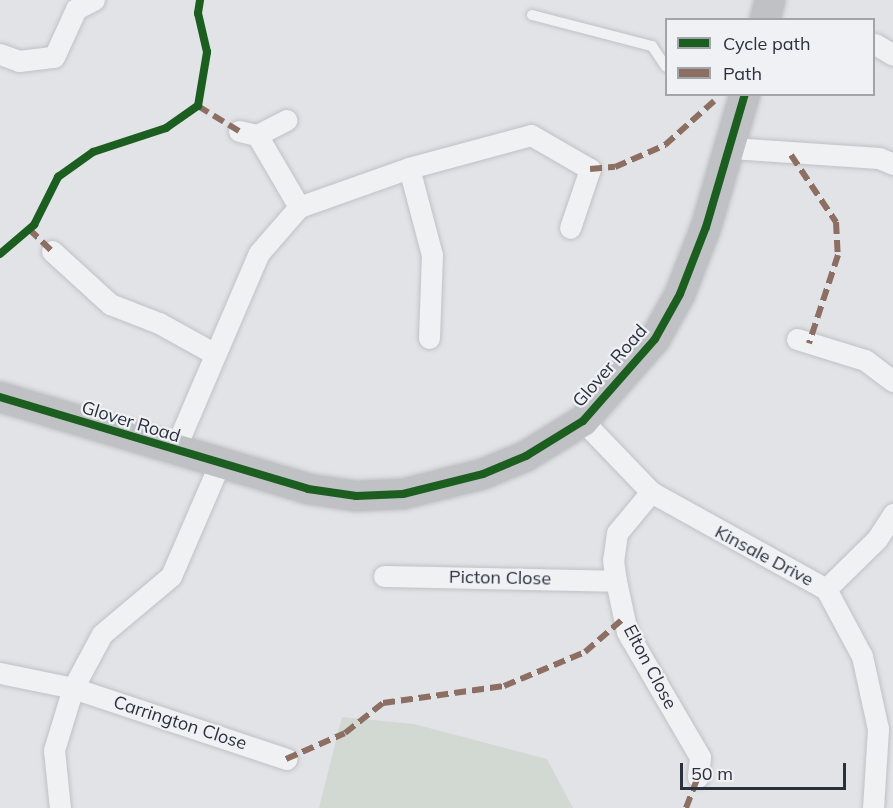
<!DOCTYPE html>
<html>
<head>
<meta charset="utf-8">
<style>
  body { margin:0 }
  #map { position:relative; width:893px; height:808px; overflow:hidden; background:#e1e3e6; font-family:Mulish,sans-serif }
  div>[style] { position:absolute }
  .green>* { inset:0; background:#d2d9d2 }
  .roads { filter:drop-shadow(0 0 2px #c0c1c4) drop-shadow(0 0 2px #c0c1c4) }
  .lane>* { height:10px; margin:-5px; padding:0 5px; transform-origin:5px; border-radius:5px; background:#f0f1f3 }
  .street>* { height:21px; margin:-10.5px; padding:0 10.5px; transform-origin:10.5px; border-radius:10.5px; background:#f0f1f3 }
  .secondary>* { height:30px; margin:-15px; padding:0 15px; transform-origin:15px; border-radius:15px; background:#bfc1c5 }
  .quiet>* { height:6px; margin-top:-3px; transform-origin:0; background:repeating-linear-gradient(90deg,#8d6e63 0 12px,transparent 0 18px) }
  .cycleway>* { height:8px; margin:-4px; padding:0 4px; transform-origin:4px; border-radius:4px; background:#1b5e20 }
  span { translate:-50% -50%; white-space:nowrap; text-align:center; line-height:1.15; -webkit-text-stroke:4.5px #eff1f5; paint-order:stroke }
  .street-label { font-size:18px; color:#2a313d }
  .legend { position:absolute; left:665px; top:18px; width:210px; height:78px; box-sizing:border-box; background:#eff1f5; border:2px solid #a0a4ab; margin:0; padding:8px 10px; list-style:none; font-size:18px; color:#2a313d }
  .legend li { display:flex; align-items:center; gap:12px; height:30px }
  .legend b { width:30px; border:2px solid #a0a4ab }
  .scale { position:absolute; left:680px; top:763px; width:166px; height:27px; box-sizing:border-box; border:3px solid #2a313d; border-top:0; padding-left:8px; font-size:18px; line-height:21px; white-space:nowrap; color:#2a313d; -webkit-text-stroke:4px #eff1f5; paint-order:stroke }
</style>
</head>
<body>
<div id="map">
  <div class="green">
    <div style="clip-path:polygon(342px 717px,414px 724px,547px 759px,573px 808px,319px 808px)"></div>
  </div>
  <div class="roads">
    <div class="lane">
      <div style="left:532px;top:15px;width:124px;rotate:14.5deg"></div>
      <div style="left:652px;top:46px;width:25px;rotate:56deg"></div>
    </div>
    <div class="street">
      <div style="left:875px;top:44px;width:21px;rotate:31deg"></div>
      <div style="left:0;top:54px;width:20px;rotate:20deg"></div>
      <div style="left:19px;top:61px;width:35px;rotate:-7deg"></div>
      <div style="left:54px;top:57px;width:53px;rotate:-65.4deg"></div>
      <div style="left:76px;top:9px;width:20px;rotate:-27deg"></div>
      <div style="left:239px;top:131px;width:18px;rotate:13deg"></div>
      <div style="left:257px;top:135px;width:33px;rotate:-27deg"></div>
      <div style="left:257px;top:135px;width:83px;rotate:59.7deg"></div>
      <div style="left:732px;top:148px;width:147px;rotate:3.9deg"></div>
      <div style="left:879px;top:158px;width:15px;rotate:23deg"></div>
      <div style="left:409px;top:168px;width:90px;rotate:75.2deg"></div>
      <div style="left:432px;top:255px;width:83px;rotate:92.1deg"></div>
      <div style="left:52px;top:251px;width:79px;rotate:42.4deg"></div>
      <div style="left:110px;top:304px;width:53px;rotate:21.2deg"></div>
      <div style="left:159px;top:323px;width:64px;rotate:29deg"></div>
      <div style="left:797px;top:339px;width:71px;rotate:17.2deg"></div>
      <div style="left:865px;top:360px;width:35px;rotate:37deg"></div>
      <div style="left:583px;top:421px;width:98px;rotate:46.2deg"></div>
      <div style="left:651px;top:492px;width:200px;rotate:29deg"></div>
      <div style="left:826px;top:589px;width:76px;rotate:61.8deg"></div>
      <div style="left:862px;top:656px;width:75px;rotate:77.6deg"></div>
      <div style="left:878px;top:729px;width:79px;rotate:93.6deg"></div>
      <div style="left:174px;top:451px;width:215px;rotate:-66.8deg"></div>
      <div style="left:259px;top:253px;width:61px;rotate:-49deg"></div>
      <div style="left:299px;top:207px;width:117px;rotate:-19.5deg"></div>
      <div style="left:409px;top:168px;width:126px;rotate:-15.1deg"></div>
      <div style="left:531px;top:135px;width:68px;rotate:30deg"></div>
      <div style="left:590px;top:169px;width:62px;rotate:108.7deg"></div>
      <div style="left:651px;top:492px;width:53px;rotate:129.7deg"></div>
      <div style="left:617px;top:533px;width:27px;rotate:98deg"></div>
      <div style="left:613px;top:560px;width:21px;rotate:82deg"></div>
      <div style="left:616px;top:581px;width:52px;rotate:77.8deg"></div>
      <div style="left:627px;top:632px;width:145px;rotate:59.7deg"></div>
      <div style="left:700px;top:757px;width:20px;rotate:96deg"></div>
      <div style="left:384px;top:576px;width:232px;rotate:1.2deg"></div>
      <div style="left:826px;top:589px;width:71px;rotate:-44.4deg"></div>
      <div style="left:877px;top:539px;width:30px;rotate:-57deg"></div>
      <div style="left:0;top:673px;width:75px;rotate:11.6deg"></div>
      <div style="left:73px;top:688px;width:225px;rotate:18.4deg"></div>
      <div style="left:60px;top:808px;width:58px;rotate:-95.9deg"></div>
      <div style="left:54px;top:750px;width:65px;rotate:-73deg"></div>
      <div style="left:73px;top:688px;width:61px;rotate:-61.8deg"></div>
      <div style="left:102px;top:634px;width:90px;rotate:-40deg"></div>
      <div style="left:171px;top:576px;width:121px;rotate:-66.6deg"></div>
    </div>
    <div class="secondary">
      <div style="left:765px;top:20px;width:21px;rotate:-76deg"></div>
      <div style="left:0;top:397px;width:321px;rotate:16.6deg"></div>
      <div style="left:308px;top:489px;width:49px;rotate:8.3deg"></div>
      <div style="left:356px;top:496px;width:47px;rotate:-2.4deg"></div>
      <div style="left:403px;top:494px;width:82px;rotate:-14deg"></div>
      <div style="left:483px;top:474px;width:47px;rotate:-22.7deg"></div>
      <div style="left:526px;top:456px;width:67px;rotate:-31.6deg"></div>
      <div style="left:583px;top:421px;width:109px;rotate:-48.7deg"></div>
      <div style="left:655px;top:339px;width:51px;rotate:-60.9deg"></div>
      <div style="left:680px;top:294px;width:72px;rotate:-68.8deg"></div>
      <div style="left:706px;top:227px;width:139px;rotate:-73.7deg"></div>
    </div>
  </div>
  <div class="quiet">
    <div style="left:198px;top:106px;width:48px;rotate:31.4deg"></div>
    <div style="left:791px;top:155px;width:81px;rotate:56.1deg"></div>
    <div style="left:836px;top:222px;width:33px;rotate:87deg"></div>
    <div style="left:838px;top:255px;width:93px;rotate:108.2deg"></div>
    <div style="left:590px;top:169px;width:25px;rotate:-5deg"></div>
    <div style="left:615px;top:167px;width:55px;rotate:-23.7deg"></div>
    <div style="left:665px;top:145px;width:66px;rotate:-41.9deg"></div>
    <div style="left:29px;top:229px;width:32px;rotate:44deg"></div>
    <div style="left:286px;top:759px;width:64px;rotate:-23.8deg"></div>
    <div style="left:345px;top:733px;width:48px;rotate:-38.3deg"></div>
    <div style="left:383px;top:703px;width:122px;rotate:-8deg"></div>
    <div style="left:504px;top:686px;width:88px;rotate:-22.8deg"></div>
    <div style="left:585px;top:652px;width:52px;rotate:-41.1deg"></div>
    <div style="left:686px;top:808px;width:33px;rotate:-69deg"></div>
  </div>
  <div class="cycleway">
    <div style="left:0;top:254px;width:45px;rotate:-40.5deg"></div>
    <div style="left:34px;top:225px;width:54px;rotate:-63.4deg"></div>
    <div style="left:58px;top:177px;width:43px;rotate:-35.5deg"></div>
    <div style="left:93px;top:152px;width:77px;rotate:-18.2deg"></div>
    <div style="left:166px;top:128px;width:39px;rotate:-35deg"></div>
    <div style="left:198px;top:106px;width:55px;rotate:-80.5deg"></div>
    <div style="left:207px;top:52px;width:40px;rotate:-103deg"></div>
    <div style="left:198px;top:13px;width:13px;rotate:-81deg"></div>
    <div style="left:0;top:397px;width:321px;rotate:16.6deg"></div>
    <div style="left:308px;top:489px;width:49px;rotate:8.3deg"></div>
    <div style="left:356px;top:496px;width:47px;rotate:-2.4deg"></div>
    <div style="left:403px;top:494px;width:82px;rotate:-14deg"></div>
    <div style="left:483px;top:474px;width:47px;rotate:-22.7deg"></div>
    <div style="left:526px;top:456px;width:67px;rotate:-31.6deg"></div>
    <div style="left:583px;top:421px;width:109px;rotate:-48.7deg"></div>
    <div style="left:655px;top:339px;width:51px;rotate:-60.9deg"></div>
    <div style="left:680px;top:294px;width:72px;rotate:-68.8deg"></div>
    <div style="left:706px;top:227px;width:139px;rotate:-73.7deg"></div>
  </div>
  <div class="street-label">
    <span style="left:610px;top:366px;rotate:-49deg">Glover Road</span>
    <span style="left:131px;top:422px;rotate:17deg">Glover Road</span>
    <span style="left:764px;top:556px;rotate:28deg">Kinsale Drive</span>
    <span style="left:500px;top:578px;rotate:1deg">Picton Close</span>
    <span style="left:650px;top:667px;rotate:62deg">Elton Close</span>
    <span style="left:180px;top:723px;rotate:18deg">Carrington Close</span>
  </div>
  <ul class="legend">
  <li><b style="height:8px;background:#1b5e20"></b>Cycle path</li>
  <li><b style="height:8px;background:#8d6e63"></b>Path</li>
  </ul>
  <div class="scale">50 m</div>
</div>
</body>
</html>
